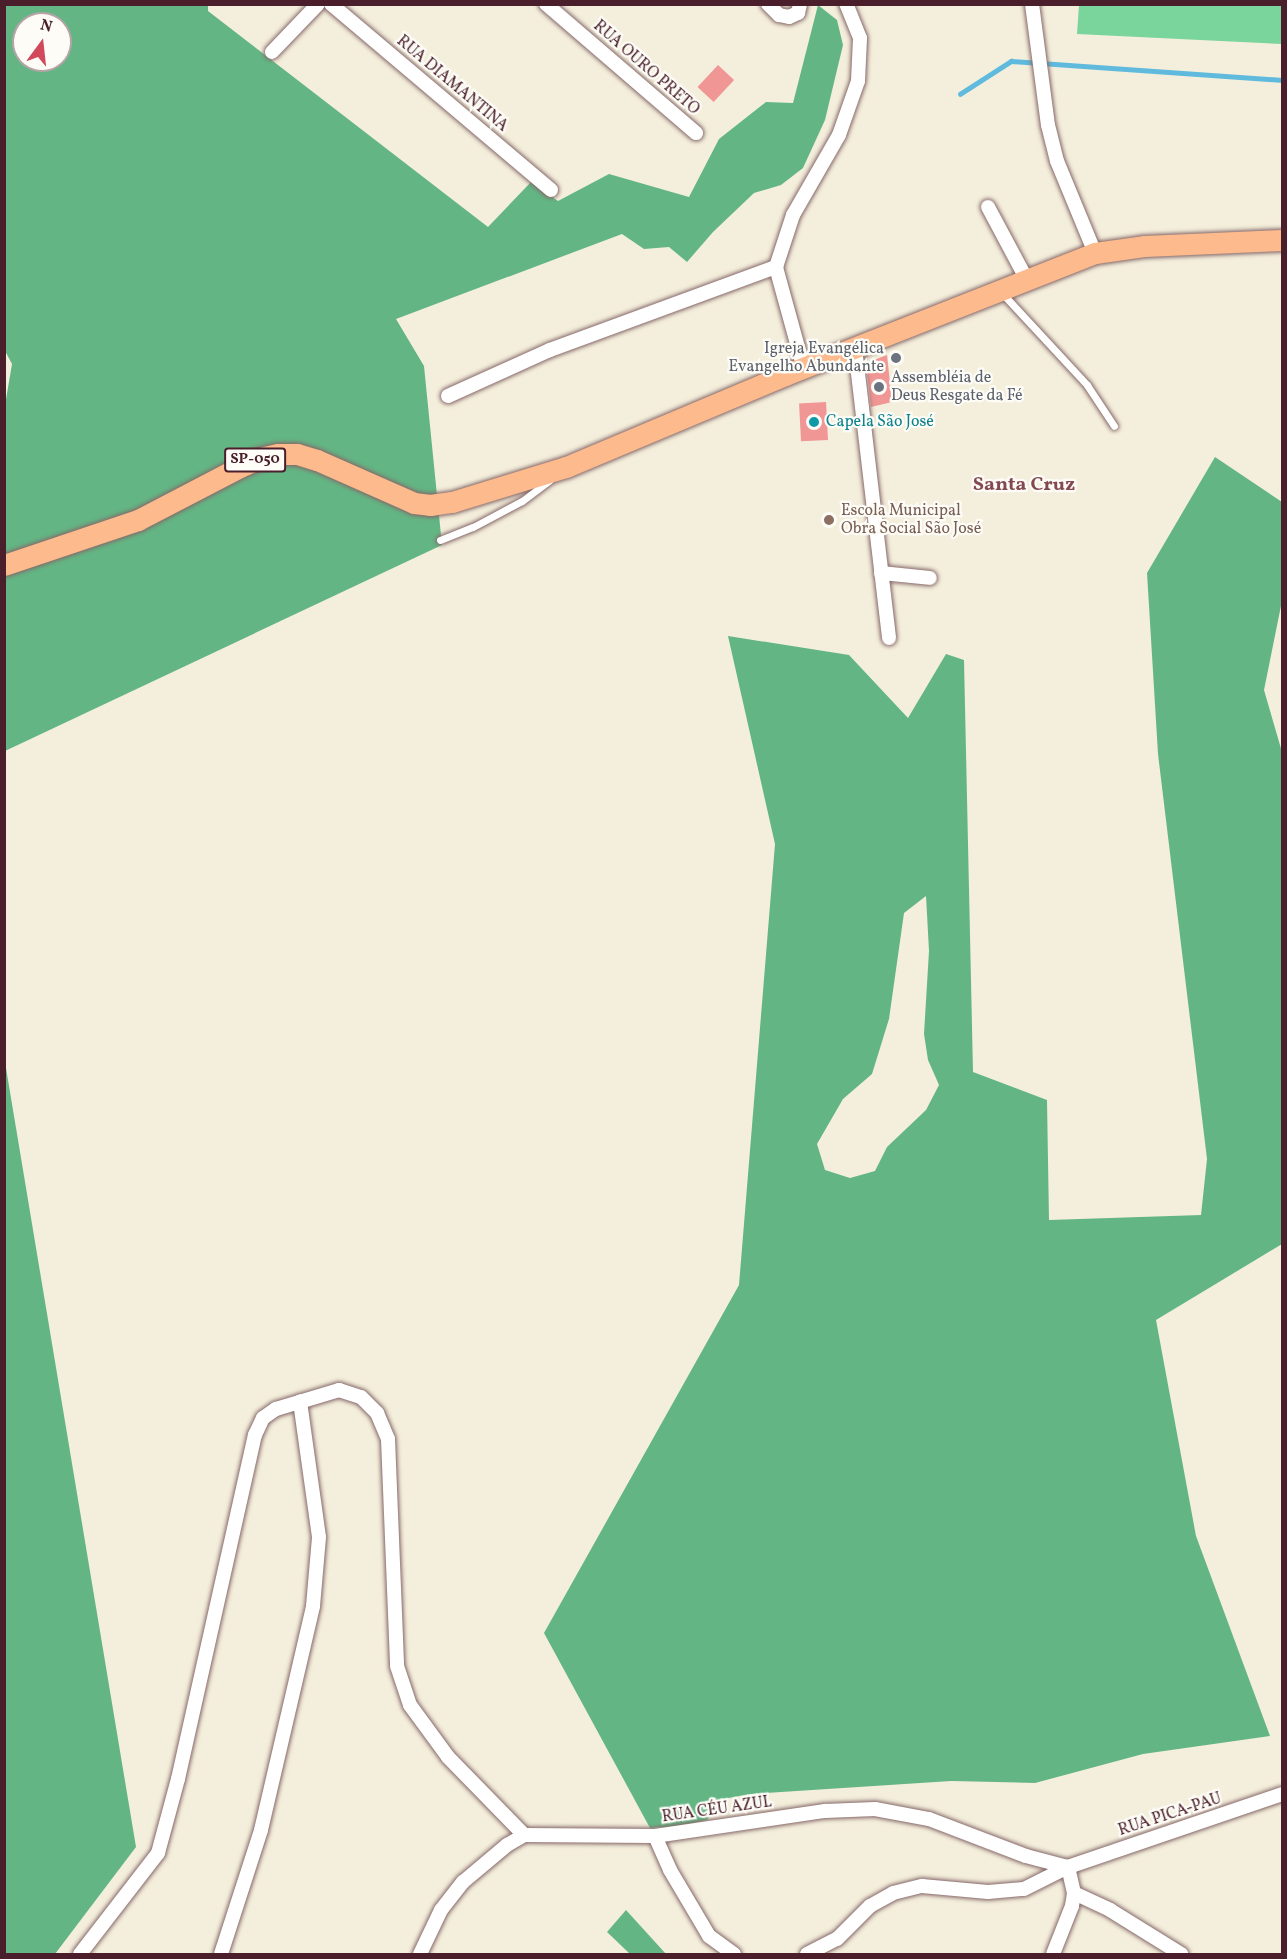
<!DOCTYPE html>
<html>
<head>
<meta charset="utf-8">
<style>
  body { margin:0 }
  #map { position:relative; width:1287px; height:1959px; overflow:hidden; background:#f4efdc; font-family:Vollkorn,serif }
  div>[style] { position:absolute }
  .green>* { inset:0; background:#7ad59c }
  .forest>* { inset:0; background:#63b684 }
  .stream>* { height:4.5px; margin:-2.25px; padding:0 2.25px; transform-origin:2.25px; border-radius:2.25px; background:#5fbadd }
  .building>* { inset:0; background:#f09695; transform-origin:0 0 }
  .roads { filter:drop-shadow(0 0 2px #866869) drop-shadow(0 0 2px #866869) }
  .lane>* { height:7px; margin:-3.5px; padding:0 3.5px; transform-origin:3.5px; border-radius:3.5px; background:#fff }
  .street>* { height:14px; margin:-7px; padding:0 7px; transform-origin:7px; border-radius:7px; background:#fff }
  .primary>* { height:21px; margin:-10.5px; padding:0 10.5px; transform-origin:10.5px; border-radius:10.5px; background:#fcba8d }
  .dots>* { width:16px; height:16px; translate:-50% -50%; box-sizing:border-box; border:3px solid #fdfcf7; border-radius:50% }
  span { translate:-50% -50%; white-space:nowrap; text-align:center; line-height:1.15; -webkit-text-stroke:4.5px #fdfcf7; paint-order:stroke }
  .shield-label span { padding:2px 4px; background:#fdfcf7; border:2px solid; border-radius:4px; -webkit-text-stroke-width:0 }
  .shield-label { font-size:15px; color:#4a1f2b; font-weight:700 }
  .street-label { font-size:16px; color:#4a1f2b }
  .worship-label { font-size:16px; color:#5b616d }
  .right { translate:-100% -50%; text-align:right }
  .left { translate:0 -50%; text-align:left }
  .culture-label { font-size:16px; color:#0d838f }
  .education-label { font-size:16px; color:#785e54 }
  .quarter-label { font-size:20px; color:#844950; font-weight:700 }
  .frame { position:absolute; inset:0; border:6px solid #4a1f2b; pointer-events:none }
  .north { position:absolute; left:12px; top:12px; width:60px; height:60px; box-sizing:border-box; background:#fdfcf7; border:2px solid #b5a4a5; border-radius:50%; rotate:15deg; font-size:16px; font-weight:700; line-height:24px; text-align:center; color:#4a1f2b }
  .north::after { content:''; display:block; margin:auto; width:21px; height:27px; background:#d1495b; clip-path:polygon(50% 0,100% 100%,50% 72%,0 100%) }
</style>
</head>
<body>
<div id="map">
  <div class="green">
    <div style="clip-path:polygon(1079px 5px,1282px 5px,1282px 44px,1077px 34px)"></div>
  </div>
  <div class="forest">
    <div style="clip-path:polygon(evenodd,5px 5px,208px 5px,208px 11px,488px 227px,531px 182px,558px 201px,609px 174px,689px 197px,719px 139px,766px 102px,793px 103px,818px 5px,837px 20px,843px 45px,825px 120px,803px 168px,781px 185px,754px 193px,713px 232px,687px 262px,669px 247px,644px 249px,622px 234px,396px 319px,424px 366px,442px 545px,5px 751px,4px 411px,12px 364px,4px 349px,5px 5px,24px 24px,60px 24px,60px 60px,24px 60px,24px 24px)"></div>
    <div style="clip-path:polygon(evenodd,1215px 457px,1282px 502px,1282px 601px,1264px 690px,1282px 752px,1282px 1244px,1156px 1320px,1196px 1536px,1270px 1736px,1143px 1754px,1035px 1783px,951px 1781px,751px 1794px,723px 1799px,707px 1820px,679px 1826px,650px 1828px,544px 1633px,739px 1285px,775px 844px,728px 636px,849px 655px,908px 718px,946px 654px,964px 660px,973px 1072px,1047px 1100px,1049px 1220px,1201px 1215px,1207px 1159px,1158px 754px,1147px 573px,1215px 457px,926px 896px,929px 951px,924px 1034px,928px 1060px,939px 1085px,926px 1110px,887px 1147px,875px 1171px,850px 1178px,825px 1170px,817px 1144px,843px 1099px,872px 1074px,889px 1019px,904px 913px,926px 896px)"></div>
    <div style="clip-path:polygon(4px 1056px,136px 1847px,55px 1954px,5px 1954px)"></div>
    <div style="clip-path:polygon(626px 1910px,666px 1954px,630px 1954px,607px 1932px)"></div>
  </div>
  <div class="stream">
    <div style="left:960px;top:94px;width:61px;rotate:-32.9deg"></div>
    <div style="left:1011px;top:61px;width:272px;rotate:4deg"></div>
  </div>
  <div class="building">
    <div style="left:718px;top:65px;width:22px;height:30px;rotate:43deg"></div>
    <div style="clip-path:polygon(887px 355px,892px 402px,871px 407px,866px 363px)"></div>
    <div style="left:826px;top:402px;width:38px;height:27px;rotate:87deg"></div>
  </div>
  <div class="roads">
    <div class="lane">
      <div style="left:1001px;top:292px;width:127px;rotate:47.2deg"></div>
      <div style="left:1087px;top:385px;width:49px;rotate:56.6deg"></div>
      <div style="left:440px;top:540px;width:35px;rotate:-22deg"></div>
      <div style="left:473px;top:527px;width:55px;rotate:-28deg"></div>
      <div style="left:522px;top:501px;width:35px;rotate:-37deg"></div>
    </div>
    <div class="street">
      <div style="left:331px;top:4px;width:288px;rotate:40.2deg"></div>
      <div style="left:546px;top:4px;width:198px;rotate:40.7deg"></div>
      <div style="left:768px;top:4px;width:16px;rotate:45deg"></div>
      <div style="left:779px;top:15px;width:10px;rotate:11deg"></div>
      <div style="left:789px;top:17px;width:10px;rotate:-24deg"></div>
      <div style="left:798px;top:13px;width:9px;rotate:-77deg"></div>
      <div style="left:1032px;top:4px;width:122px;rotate:82.5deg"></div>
      <div style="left:1048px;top:125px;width:37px;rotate:76deg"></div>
      <div style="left:1057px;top:161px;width:100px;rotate:67.6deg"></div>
      <div style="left:272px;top:52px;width:66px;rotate:-46.2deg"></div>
      <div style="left:988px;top:207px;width:83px;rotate:61.9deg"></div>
      <div style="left:855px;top:348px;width:292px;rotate:83.3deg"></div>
      <div style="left:804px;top:369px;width:106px;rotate:-105.4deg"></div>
      <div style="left:776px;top:267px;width:55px;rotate:-71.9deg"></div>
      <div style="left:793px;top:215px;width:92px;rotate:-60.1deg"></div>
      <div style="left:839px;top:135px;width:57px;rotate:-70.6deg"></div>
      <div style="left:858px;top:81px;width:43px;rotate:-87.3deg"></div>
      <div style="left:860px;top:38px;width:37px;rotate:-112deg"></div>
      <div style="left:448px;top:396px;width:112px;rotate:-24.3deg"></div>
      <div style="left:550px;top:350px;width:241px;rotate:-20.2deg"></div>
      <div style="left:881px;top:573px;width:49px;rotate:5.8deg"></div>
      <div style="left:655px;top:1836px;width:37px;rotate:66deg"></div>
      <div style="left:670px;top:1870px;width:77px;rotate:59.4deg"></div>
      <div style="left:709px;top:1936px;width:31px;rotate:36deg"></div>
      <div style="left:1074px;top:1893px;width:40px;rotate:25deg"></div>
      <div style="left:1110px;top:1910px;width:84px;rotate:31.8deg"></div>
      <div style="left:80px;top:1954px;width:128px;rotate:-52.3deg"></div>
      <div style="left:158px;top:1853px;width:77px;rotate:-74.9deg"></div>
      <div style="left:178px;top:1779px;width:353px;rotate:-77.4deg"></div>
      <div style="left:255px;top:1435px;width:19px;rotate:-65deg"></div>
      <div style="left:263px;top:1418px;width:16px;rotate:-35deg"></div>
      <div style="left:276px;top:1409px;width:66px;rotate:-16.8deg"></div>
      <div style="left:339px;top:1390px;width:23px;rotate:18deg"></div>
      <div style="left:361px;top:1397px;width:23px;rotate:45deg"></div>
      <div style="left:377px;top:1413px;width:28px;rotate:67deg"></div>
      <div style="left:388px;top:1439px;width:227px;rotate:87.7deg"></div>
      <div style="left:397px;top:1666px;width:41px;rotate:71.6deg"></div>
      <div style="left:410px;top:1705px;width:64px;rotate:53.8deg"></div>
      <div style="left:448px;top:1757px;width:109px;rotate:45.7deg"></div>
      <div style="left:221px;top:1954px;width:130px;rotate:-72.1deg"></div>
      <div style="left:261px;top:1830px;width:230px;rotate:-76.9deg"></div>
      <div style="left:313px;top:1606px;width:69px;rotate:-85deg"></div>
      <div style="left:319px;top:1537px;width:137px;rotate:-98deg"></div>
      <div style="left:420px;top:1954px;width:49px;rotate:-64.5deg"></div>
      <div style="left:441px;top:1910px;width:36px;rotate:-52deg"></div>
      <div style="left:463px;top:1882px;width:57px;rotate:-40.1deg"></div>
      <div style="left:507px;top:1845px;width:20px;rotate:-30deg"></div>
      <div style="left:524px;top:1835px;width:131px;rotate:0.4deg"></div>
      <div style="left:655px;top:1836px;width:172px;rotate:-8.4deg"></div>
      <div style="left:825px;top:1811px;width:50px;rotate:-2.3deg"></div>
      <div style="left:875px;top:1809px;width:55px;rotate:10.5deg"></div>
      <div style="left:929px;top:1819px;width:104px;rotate:20.9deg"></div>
      <div style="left:1026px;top:1856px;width:43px;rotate:14.7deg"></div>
      <div style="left:807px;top:1954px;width:34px;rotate:-27deg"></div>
      <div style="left:837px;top:1939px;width:47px;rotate:-45deg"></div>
      <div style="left:870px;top:1906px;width:26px;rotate:-29deg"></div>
      <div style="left:893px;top:1893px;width:30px;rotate:-14deg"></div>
      <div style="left:922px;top:1886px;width:66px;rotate:5.2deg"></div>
      <div style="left:988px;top:1892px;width:36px;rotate:-5deg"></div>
      <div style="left:1024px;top:1889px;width:49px;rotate:-26.6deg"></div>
      <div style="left:1068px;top:1867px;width:226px;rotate:-18.8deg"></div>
      <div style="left:1053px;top:1954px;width:52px;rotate:-68.4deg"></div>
      <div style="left:1072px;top:1906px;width:13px;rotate:-81deg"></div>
      <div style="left:1074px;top:1893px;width:27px;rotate:-103deg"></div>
    </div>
    <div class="primary">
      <div style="left:4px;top:565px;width:141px;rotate:-18.6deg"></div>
      <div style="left:138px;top:520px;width:115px;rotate:-27.5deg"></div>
      <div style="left:240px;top:467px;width:22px;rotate:-24deg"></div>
      <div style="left:260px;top:458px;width:18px;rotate:-13deg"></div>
      <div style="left:278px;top:454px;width:19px"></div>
      <div style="left:297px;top:454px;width:21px;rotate:17deg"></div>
      <div style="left:317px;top:460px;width:106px;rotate:23.9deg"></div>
      <div style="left:414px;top:503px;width:16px;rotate:7deg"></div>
      <div style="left:430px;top:505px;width:22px;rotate:-8deg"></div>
      <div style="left:452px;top:502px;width:119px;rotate:-17.1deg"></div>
      <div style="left:566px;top:467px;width:238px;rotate:-22.8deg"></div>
      <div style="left:785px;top:375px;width:333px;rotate:-21.5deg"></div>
      <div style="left:1095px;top:253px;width:49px;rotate:-8.1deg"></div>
      <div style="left:1144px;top:246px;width:138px;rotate:-2.5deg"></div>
    </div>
  </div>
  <div class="dots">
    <div style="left:896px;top:358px;background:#6b7280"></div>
    <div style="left:879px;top:387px;background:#6b7280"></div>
    <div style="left:814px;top:422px;background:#0f9aa8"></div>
    <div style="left:829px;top:520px;background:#8d6e63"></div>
  </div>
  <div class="shield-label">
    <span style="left:255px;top:460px">SP-050</span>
  </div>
  <div class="street-label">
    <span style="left:646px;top:68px;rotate:41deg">RUA OURO PRETO</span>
    <span style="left:452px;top:84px;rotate:40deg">RUA DIAMANTINA</span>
    <span style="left:717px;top:1810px;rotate:-8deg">RUA CÉU AZUL</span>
    <span style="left:1170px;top:1815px;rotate:-18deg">RUA PICA-PAU</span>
  </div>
  <div class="worship-label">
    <span class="right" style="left:884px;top:358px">Igreja Evangélica<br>Evangelho Abundante</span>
    <span class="left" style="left:891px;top:387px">Assembléia de<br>Deus Resgate da Fé</span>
  </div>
  <div class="culture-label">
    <span class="left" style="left:826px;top:422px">Capela São José</span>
  </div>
  <div class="education-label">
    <span class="left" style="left:841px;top:520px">Escola Municipal<br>Obra Social São José</span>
  </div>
  <div class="quarter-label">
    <span style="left:1024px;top:485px">Santa Cruz</span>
  </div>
  <div class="frame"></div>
  <div class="north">N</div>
</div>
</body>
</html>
